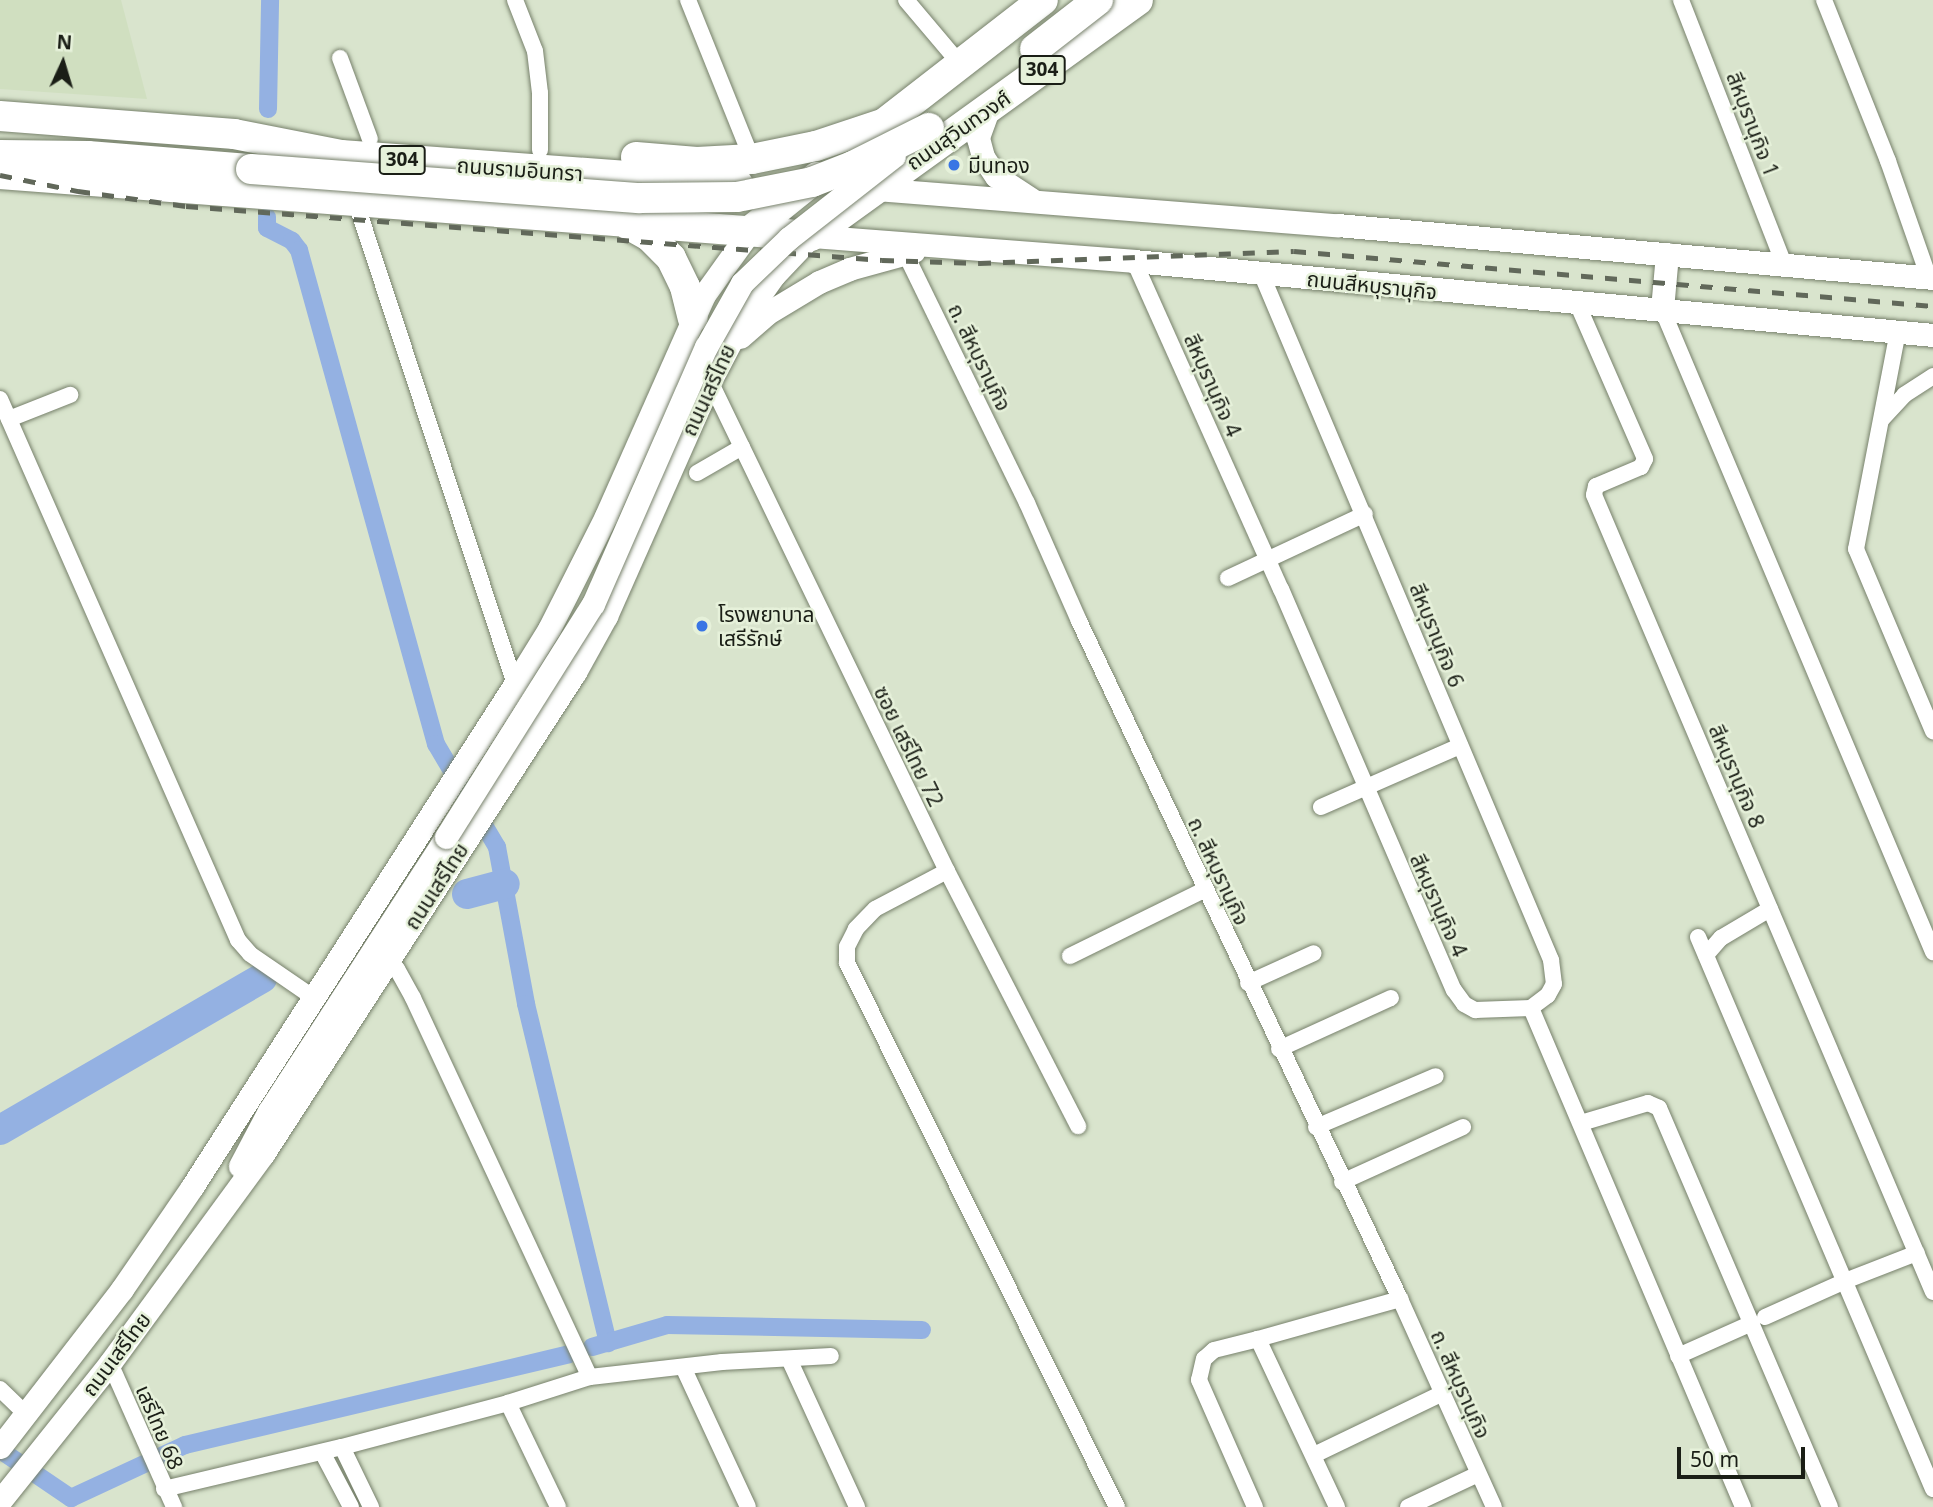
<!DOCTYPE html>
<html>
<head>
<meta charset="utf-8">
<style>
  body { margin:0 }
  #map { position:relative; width:1933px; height:1507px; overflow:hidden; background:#d9e4cd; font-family:"Noto Sans","Noto Sans Thai",sans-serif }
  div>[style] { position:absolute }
  .built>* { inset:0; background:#d0dfc0 }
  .canal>* { height:18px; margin:-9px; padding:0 9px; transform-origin:9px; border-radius:9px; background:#94b1e2 }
  .river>* { height:30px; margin:-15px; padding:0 15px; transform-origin:15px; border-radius:15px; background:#94b1e2 }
  .roads { filter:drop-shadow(0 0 2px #77816b) drop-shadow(0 0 2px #77816b) }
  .street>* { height:16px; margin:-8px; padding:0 8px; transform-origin:8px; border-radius:8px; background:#fff }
  .secondary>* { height:23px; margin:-11.5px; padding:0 11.5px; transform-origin:11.5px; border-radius:11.5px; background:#fff }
  .highway>* { height:30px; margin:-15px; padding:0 15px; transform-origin:15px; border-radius:15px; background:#fff }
  .rail>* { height:5px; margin-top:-2.5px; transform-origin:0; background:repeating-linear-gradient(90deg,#61685a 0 12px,transparent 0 24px) }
  .bridges { filter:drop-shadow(0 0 2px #77816b) drop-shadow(0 0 2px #77816b) }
  .secondary-bridge>* { height:23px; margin:-11.5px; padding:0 11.5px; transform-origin:11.5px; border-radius:11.5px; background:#fff }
  .highway-bridge>* { height:30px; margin:-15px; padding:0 15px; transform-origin:15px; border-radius:15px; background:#fff }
  .dots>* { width:19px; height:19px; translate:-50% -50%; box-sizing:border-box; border:4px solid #e6f1da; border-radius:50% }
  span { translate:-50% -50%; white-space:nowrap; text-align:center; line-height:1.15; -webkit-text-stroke:5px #e6f1da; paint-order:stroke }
  .shield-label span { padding:2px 5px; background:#e6f1da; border:2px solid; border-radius:5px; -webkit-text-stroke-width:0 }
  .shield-label { font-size:19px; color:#1a1e16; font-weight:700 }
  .street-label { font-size:21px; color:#1a1e16 }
  .poi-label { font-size:21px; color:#1a1e16 }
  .left { translate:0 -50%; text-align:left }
  .north { position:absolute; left:28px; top:28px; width:70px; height:70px; -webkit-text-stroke:5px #e6f1da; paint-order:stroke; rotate:4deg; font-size:19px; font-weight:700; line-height:28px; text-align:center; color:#1a1e16 }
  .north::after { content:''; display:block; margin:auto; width:24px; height:32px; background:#1a1e16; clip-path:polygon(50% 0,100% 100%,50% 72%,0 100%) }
  .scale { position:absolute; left:1677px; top:1447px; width:128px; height:32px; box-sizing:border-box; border:4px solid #1a1e16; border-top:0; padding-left:9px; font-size:21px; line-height:24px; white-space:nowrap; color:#1a1e16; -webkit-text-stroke:5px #e6f1da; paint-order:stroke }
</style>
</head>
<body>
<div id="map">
  <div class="built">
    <div style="clip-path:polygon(0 0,121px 0,147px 99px,0 89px)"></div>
  </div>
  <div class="canal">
    <div style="left:268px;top:109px;width:109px;rotate:-88.9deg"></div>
    <div style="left:267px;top:217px;width:11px;rotate:90deg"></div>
    <div style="left:267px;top:228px;width:28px;rotate:27deg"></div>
    <div style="left:292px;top:241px;width:11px;rotate:52deg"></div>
    <div style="left:299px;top:250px;width:513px;rotate:74.5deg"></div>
    <div style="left:436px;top:744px;width:120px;rotate:59.4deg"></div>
    <div style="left:497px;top:847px;width:160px;rotate:79.5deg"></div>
    <div style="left:526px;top:1004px;width:349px;rotate:76.4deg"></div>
    <div style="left:592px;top:1347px;width:78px;rotate:-16.3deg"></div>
    <div style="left:667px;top:1325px;width:255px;rotate:1.1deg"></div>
    <div style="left:0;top:1450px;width:86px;rotate:34.1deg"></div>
    <div style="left:71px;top:1498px;width:126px;rotate:-24.9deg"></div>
    <div style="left:185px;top:1445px;width:395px;rotate:-13.3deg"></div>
  </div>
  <div class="river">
    <div style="left:467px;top:894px;width:39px;rotate:-15deg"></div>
    <div style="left:0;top:1130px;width:303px;rotate:-30.1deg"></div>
  </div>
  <div class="roads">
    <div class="street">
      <div style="left:515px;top:0;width:55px;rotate:68.6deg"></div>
      <div style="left:535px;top:51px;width:42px;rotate:83.2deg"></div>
      <div style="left:540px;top:93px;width:57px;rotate:90deg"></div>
      <div style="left:688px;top:0;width:171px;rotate:68.1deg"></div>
      <div style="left:906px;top:0;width:85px;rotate:49.8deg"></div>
      <div style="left:1681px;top:0;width:283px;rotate:68.7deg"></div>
      <div style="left:1824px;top:0;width:173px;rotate:68.3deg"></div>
      <div style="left:1888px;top:161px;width:124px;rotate:70.7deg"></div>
      <div style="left:340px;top:58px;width:86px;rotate:69.7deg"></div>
      <div style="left:356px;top:203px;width:507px;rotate:71.71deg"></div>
      <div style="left:905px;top:253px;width:278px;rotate:64deg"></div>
      <div style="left:1027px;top:503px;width:129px;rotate:66.2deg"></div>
      <div style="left:1079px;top:621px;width:750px;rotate:64.66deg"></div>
      <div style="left:1400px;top:1299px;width:228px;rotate:65.7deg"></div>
      <div style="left:1134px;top:261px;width:359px;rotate:65.9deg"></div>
      <div style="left:1281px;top:589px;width:437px;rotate:66.7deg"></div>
      <div style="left:1454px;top:990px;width:17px;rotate:54deg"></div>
      <div style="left:1464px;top:1004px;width:13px;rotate:29deg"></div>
      <div style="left:1475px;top:1010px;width:56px;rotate:-2deg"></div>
      <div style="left:1531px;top:1008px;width:542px;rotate:66.98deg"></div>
      <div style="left:1261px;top:273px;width:746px;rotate:67.11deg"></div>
      <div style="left:1551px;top:960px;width:24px;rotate:83deg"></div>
      <div style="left:1554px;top:984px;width:13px;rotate:119deg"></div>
      <div style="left:1548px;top:995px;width:21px;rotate:143deg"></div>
      <div style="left:1577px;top:303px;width:170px;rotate:66.4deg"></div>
      <div style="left:1645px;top:459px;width:9px;rotate:117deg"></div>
      <div style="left:1641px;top:467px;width:49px;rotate:157.1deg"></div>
      <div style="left:1596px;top:486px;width:9px;rotate:103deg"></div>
      <div style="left:1594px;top:495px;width:866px;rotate:66.96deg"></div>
      <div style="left:1662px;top:309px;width:698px;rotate:67.15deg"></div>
      <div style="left:1898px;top:331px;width:222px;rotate:100.9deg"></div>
      <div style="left:1856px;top:549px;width:198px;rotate:67.1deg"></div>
      <div style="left:710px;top:381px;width:544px;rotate:64.19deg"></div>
      <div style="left:947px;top:871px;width:287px;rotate:62.8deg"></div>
      <div style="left:0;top:399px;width:591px;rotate:66.25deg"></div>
      <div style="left:238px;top:940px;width:18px;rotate:49deg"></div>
      <div style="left:250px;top:954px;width:78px;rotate:34.5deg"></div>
      <div style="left:9px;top:419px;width:66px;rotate:-21.5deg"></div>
      <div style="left:1882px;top:419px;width:33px;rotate:-47deg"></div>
      <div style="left:1904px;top:395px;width:35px;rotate:-33deg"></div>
      <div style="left:697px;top:473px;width:52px;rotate:-30deg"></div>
      <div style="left:1228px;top:578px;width:151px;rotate:-25deg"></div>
      <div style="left:1321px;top:807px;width:152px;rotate:-23.7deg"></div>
      <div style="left:947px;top:871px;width:81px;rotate:152.2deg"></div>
      <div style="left:875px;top:909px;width:28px;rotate:134deg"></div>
      <div style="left:856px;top:929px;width:20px;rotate:117deg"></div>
      <div style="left:847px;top:947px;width:16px;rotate:90deg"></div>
      <div style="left:847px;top:963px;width:607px;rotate:63.6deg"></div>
      <div style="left:1698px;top:937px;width:600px;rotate:66.94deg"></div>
      <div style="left:1706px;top:955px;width:23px;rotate:-49deg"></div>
      <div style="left:1721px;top:938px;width:57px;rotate:-30.6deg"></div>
      <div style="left:1070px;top:956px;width:149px;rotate:-26.2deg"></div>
      <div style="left:388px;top:958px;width:14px;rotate:51deg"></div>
      <div style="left:397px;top:969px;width:33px;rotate:61deg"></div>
      <div style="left:413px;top:998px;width:418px;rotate:65deg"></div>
      <div style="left:1248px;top:983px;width:72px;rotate:-24.4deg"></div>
      <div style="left:1279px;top:1049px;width:123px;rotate:-24.5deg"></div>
      <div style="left:1581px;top:1123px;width:70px;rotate:-16.6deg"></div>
      <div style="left:1648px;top:1103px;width:12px;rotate:24deg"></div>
      <div style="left:1659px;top:1108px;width:434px;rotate:66.8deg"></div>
      <div style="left:1316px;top:1127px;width:130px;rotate:-23deg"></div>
      <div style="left:1342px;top:1182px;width:133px;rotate:-24.4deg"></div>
      <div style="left:1765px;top:1317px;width:88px;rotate:-24.2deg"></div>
      <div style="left:1845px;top:1281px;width:77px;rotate:-21.3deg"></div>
      <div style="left:1678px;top:1356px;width:81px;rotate:-24deg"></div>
      <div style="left:789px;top:1359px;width:163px;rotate:65.3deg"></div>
      <div style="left:110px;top:1363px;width:158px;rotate:66deg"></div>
      <div style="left:683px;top:1367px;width:154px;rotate:65.1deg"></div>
      <div style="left:0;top:1389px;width:37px;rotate:44deg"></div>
      <div style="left:508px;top:1403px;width:115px;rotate:64.3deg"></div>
      <div style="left:342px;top:1447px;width:67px;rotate:64.2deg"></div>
      <div style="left:322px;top:1452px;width:62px;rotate:62.2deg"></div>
      <div style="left:1314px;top:1455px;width:143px;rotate:-25.7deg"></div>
      <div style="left:164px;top:1489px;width:183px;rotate:-13.3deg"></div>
      <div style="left:342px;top:1447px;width:172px;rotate:-14.8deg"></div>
      <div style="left:508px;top:1403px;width:86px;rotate:-17.6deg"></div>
      <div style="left:590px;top:1377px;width:133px;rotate:-6.5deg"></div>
      <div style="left:722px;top:1362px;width:109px;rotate:-3.2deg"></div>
      <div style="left:1255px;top:1507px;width:139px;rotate:-113.8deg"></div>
      <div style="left:1199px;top:1380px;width:22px;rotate:-77deg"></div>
      <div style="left:1204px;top:1359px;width:13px;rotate:-42deg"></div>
      <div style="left:1214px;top:1350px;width:45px;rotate:-14deg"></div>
      <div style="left:1337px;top:1507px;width:186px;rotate:-115.2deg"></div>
      <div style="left:1258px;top:1339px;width:148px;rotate:-15.7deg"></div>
      <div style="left:1408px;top:1507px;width:77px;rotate:-25.2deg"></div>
    </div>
    <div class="secondary">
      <div style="left:989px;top:107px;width:33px;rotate:110deg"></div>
      <div style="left:978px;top:138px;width:20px;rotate:75deg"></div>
      <div style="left:983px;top:157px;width:23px;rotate:56deg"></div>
      <div style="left:996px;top:176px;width:42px;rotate:33.3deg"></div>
      <div style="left:875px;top:189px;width:463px;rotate:4.5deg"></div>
      <div style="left:1337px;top:225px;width:598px;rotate:5.08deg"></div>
      <div style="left:1662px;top:309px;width:55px;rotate:-84.8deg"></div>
      <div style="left:740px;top:337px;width:35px;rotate:-41deg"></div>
      <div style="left:766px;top:314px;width:62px;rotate:-31.1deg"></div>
      <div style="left:819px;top:282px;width:33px;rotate:-23deg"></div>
      <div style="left:849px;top:269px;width:67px;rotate:-15.5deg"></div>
      <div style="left:240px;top:1166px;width:62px;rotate:-62.2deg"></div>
      <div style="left:269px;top:1111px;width:326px;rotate:-57.1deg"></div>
      <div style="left:0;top:1447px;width:200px;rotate:-52.3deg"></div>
      <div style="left:122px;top:1289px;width:124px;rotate:-55.5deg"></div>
      <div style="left:192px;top:1187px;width:598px;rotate:-57.29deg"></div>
      <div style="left:515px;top:684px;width:65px;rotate:-58.3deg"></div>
      <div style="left:549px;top:629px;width:127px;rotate:-63.2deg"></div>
      <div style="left:606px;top:516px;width:242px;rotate:-66.1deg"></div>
      <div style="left:704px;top:295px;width:79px;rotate:-54.3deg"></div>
      <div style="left:0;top:1501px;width:176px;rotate:-51.4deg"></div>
      <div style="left:110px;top:1363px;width:259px;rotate:-53.8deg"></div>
      <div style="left:263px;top:1154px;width:574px;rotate:-57.08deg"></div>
      <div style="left:575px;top:672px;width:64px;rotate:-61deg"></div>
      <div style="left:606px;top:616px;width:257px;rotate:-66.1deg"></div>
      <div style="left:710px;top:381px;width:69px;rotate:-62.3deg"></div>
      <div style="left:742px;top:320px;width:55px;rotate:-54.6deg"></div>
      <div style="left:774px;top:275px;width:54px;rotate:-46.5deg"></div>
      <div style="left:811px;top:236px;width:324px;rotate:4.4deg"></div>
      <div style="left:1134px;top:261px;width:802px;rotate:5.29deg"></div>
    </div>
    <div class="highway">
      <div style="left:0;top:116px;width:235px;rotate:4.4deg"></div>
      <div style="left:234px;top:134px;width:109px;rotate:11.1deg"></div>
      <div style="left:341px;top:155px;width:398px;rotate:4.2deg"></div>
      <div style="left:869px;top:135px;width:220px;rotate:-37.8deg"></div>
      <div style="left:0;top:155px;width:88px;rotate:0.7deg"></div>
      <div style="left:88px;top:156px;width:164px;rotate:4.6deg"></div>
      <div style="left:636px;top:157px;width:61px;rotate:4.7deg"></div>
      <div style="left:697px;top:162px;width:55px;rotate:-3.1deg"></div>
      <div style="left:752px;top:159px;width:65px;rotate:-11.5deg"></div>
      <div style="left:816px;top:146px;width:73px;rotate:-18.4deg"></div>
      <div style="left:0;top:174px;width:813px;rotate:4.37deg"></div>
      <div style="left:811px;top:236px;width:403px;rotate:-35.8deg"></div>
      <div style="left:629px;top:225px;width:23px;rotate:29deg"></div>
      <div style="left:649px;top:236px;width:31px;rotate:45deg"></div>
      <div style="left:671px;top:258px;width:32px;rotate:64deg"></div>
      <div style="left:685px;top:287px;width:32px;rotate:76deg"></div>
      <div style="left:750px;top:231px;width:86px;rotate:-38.9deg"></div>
    </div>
  </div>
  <div class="rail">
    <div style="left:0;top:175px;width:80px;rotate:11.6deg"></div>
    <div style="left:78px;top:191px;width:109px;rotate:7.9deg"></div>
    <div style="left:186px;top:206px;width:698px;rotate:4.44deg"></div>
    <div style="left:882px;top:260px;width:97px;rotate:1.8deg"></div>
    <div style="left:979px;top:263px;width:315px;rotate:-2.2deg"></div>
    <div style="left:1294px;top:251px;width:641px;rotate:4.92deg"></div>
  </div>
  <div class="bridges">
    <div class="secondary-bridge">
      <div style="left:446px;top:837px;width:275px;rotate:-57.8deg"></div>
      <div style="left:593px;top:604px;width:281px;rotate:-66.3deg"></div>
      <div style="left:706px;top:347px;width:73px;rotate:-60.6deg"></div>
      <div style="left:742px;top:283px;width:65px;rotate:-43.8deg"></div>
      <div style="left:789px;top:238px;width:133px;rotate:-38deg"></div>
    </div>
    <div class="highway-bridge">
      <div style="left:1035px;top:49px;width:80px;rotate:-37.9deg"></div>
      <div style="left:251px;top:169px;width:390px;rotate:4.3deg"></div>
      <div style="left:640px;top:198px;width:97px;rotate:-0.6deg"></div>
      <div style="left:737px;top:197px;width:76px;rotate:-11.3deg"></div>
      <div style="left:812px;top:182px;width:44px;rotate:-21.3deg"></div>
      <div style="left:853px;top:166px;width:85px;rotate:-26.6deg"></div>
    </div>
  </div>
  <div class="dots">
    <div style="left:954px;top:165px;background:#3975e4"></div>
    <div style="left:702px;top:626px;background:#3975e4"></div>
  </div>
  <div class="shield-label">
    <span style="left:1042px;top:70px">304</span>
    <span style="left:402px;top:160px">304</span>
  </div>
  <div class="street-label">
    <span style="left:1753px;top:124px;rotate:69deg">สีหบุรานุกิจ 1</span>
    <span style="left:958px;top:130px;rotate:-35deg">ถนนสุวินทวงศ์</span>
    <span style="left:520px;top:169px;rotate:4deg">ถนนรามอินทรา</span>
    <span style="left:1372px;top:285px;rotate:6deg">ถนนสีหบุรานุกิจ</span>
    <span style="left:980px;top:357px;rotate:64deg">ถ. สีหบุรานุกิจ</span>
    <span style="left:1213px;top:385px;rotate:66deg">สีหบุรานุกิจ 4</span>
    <span style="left:708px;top:390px;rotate:-65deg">ถนนเสรีไทย</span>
    <span style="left:1437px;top:635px;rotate:68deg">สีหบุรานุกิจ 6</span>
    <span style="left:909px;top:746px;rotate:64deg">ซอย เสรีไทย 72</span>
    <span style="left:1737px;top:776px;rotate:67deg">สีหบุรานุกิจ 8</span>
    <span style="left:1219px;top:871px;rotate:65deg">ถ. สีหบุรานุกิจ</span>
    <span style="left:436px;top:886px;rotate:-57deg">ถนนเสรีไทย</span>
    <span style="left:1439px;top:905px;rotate:66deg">สีหบุรานุกิจ 4</span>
    <span style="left:116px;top:1354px;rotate:-53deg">ถนนเสรีไทย</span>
    <span style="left:1461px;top:1384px;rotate:66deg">ถ. สีหบุรานุกิจ</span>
    <span style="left:160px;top:1427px;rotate:67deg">เสรีไทย 68</span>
  </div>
  <div class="poi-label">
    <span class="left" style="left:968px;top:165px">มีนทอง</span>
    <span class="left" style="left:718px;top:626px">โรงพยาบาล<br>เสรีรักษ์</span>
  </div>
  <div class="north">N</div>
  <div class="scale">50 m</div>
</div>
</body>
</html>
